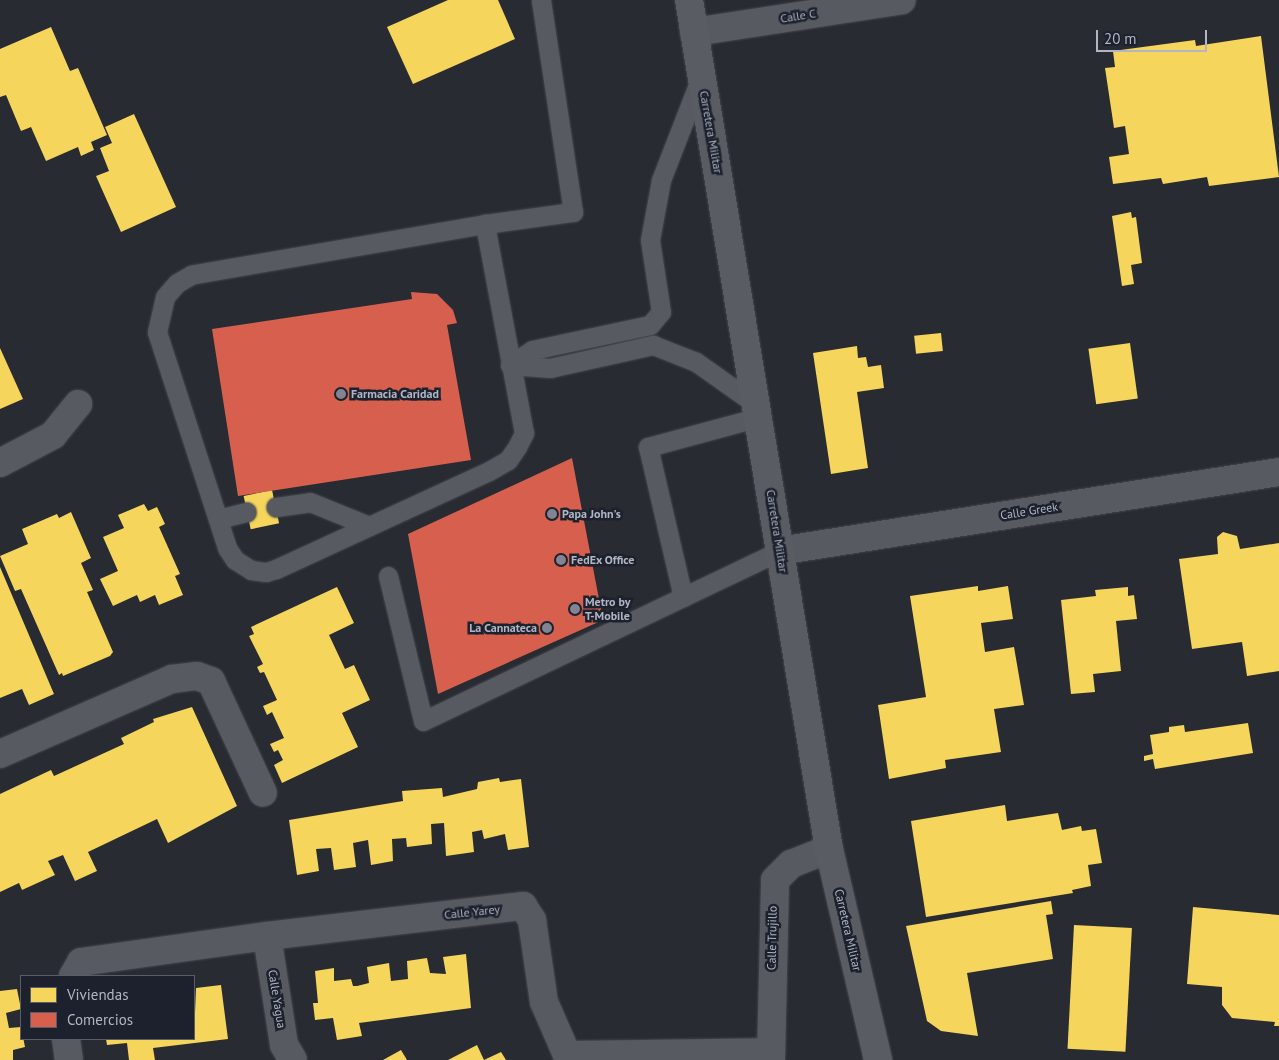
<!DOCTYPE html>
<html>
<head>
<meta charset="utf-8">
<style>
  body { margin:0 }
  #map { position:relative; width:1279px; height:1060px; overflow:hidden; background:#282b32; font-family:"PT Sans",sans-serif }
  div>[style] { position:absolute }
  .homes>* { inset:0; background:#f6d55c; transform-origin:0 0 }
  .shops>* { inset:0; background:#d6604d }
  .roads { filter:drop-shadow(0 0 1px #44464c) drop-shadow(0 0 1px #44464c) }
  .service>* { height:19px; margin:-9.5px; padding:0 9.5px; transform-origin:9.5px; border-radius:9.5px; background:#585a61 }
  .minor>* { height:28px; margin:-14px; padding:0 14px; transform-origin:14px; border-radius:14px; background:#585a61 }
  .primary>* { height:28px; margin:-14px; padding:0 14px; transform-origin:14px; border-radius:14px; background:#5a5c63 }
  .dots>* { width:14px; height:14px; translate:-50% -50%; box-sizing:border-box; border:2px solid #1c212d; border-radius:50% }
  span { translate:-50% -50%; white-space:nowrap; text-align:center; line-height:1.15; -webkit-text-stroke:5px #1c212d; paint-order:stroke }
  .street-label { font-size:12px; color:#b2b6c4 }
  .poi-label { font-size:12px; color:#b2b6c4; font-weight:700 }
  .left { translate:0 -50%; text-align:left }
  .right { translate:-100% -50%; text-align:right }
  .legend { position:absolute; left:20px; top:975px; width:175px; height:65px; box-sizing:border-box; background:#1c212d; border:1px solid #585d69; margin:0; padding:6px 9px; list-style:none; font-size:15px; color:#b2b6c4 }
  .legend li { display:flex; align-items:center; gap:10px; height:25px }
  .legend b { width:25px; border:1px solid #585d69 }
  .scale { position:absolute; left:1096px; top:30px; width:111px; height:22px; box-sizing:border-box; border:2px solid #b2b6c4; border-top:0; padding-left:6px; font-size:15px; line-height:18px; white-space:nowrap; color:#b2b6c4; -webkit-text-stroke:4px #1c212d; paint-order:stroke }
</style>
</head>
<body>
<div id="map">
  <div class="homes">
    <div style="clip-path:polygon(448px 0,498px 0,515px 39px,413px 84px,387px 27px)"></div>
    <div style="clip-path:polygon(51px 27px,70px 71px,78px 68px,107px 135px,91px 142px,94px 150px,81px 156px,78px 147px,46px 161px,31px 127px,21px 131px,6px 95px,0 97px,0 49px)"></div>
    <div style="clip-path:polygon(1261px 36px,1279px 177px,1209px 186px,1207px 177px,1163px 184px,1161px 178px,1113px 184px,1109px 157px,1129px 154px,1125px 126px,1114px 128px,1105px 68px,1115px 67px,1113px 51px,1195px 40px,1196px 46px)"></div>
    <div style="clip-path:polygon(134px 114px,176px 207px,121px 232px,96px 176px,109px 171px,100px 148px,112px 143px,105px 127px)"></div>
    <div style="clip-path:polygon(1131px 212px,1132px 218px,1136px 217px,1142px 263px,1131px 265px,1134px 284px,1122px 286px,1112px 216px)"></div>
    <div style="left:941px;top:333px;width:18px;height:27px;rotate:84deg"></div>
    <div style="left:1130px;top:343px;width:56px;height:42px;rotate:82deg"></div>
    <div style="clip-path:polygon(857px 346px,858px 358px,866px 357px,868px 367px,881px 365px,884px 388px,857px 392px,868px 468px,831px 474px,813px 353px)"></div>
    <div style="clip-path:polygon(0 348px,23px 399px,0 409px)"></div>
    <div style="left:272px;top:490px;width:34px;height:29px;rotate:78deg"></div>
    <div style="clip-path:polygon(144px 504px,148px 511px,157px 507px,165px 524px,159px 527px,180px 574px,175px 576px,183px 595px,159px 605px,155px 595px,140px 602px,137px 595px,113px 606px,100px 579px,118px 571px,103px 537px,124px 528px,118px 515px)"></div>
    <div style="clip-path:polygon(71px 512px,91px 558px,81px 563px,93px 590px,87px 592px,113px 652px,110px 656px,63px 676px,62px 673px,59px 675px,21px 589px,15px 591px,0 556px,28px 544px,22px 529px,57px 514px,59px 518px)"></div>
    <div style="clip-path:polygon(1223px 532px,1237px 536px,1240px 549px,1279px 543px,1279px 671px,1247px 676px,1242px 642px,1192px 649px,1179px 559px,1218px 554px,1217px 537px)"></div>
    <div style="clip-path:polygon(0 567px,54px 694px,29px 705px,22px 689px,0 698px)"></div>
    <div style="clip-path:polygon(978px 586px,978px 591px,1008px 586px,1013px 619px,981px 623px,985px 652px,1014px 647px,1024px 705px,994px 709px,1001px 752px,945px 760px,946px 768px,889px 779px,878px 705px,926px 697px,910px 596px)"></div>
    <div style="clip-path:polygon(337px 587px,354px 623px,329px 635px,345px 669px,354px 665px,370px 700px,342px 713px,358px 747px,282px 783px,274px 765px,283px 760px,278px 750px,274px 752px,270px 744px,284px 738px,272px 712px,267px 715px,263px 706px,277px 700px,264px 672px,260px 673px,257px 667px,263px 664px,249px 636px,254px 634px,251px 627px)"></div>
    <div style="clip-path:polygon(1128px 587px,1128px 596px,1134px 595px,1137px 619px,1116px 621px,1121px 671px,1093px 674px,1095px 692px,1071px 694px,1061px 600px,1096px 596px,1095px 590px)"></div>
    <div style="clip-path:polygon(192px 707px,237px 806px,168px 843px,157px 819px,88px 852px,97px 871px,75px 881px,63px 855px,48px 861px,55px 875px,22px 890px,19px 883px,0 892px,0 794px,51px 770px,54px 776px,124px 744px,121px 738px,154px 722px,153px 719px)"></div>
    <div style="clip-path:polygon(1248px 723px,1253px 753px,1155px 769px,1153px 759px,1144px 761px,1144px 756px,1153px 754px,1150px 735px,1169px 732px,1169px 727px,1184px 725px,1185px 732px)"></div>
    <div style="clip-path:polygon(499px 778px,500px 782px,521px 779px,529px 847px,508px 850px,505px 834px,484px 839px,482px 830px,472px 832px,474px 852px,446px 856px,444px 823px,431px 824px,432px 844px,407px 847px,406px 838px,392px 839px,393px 861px,371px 865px,368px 840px,353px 843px,356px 867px,334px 870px,331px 848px,316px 849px,319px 871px,297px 875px,289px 820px,403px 801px,402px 791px,442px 788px,443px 797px,477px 789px,478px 782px)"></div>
    <div style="clip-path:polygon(1005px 805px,1007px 821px,1058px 813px,1062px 830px,1081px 826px,1082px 831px,1096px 829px,1102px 863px,1088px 865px,1091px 886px,1072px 890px,1073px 893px,926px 917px,911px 821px)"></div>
    <div style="clip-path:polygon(1051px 901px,1053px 914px,1046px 915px,1053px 959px,967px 973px,978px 1036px,941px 1031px,927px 1021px,906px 926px)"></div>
    <div style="clip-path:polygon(1193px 907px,1279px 915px,1279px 1026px,1274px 1026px,1275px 1022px,1232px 1018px,1222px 1005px,1222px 987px,1187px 984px)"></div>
    <div style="left:1074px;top:925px;width:58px;height:124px;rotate:3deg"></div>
    <div style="clip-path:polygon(466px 954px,471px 1008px,359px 1023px,362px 1036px,337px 1040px,333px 1018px,315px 1020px,313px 1003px,318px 1003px,315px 971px,334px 968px,334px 981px,351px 979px,353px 986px,357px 986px,369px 983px,367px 967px,389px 963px,391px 981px,408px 979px,407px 961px,427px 958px,430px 973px,446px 974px,443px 957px)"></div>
    <div style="clip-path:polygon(221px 985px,228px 1039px,153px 1048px,155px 1060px,129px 1060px,127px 1043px,107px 1045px,106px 1039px,194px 1039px,196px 988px)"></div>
    <div style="clip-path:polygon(17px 989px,21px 1009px,6px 1013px,9px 1028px,21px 1027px,25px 1047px,13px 1050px,13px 1060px,0 1060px,0 991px)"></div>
    <div style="clip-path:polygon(477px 1045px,484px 1060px,501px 1052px,506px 1060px,448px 1060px)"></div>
    <div style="clip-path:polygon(401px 1050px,407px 1060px,383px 1060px)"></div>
  </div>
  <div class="shops">
    <div style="clip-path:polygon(411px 292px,437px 294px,453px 310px,457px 323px,447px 325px,471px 460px,238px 496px,212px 329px,412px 299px)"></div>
    <div style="clip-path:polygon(572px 458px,603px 620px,438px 694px,408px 534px)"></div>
  </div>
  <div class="roads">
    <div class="service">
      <div style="left:485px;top:224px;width:298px;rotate:170.2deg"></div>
      <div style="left:191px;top:275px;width:16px;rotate:150deg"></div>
      <div style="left:177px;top:283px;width:18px;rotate:131deg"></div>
      <div style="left:165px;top:297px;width:36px;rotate:103deg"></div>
      <div style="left:157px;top:332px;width:227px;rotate:72deg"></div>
      <div style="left:227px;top:548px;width:14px;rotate:56deg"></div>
      <div style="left:235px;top:560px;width:19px;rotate:32deg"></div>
      <div style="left:251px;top:570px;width:15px;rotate:8deg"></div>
      <div style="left:266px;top:572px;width:10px;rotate:-17deg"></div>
      <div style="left:276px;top:569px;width:234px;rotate:-24.7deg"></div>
      <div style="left:489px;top:471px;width:22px;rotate:-30deg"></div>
      <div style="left:508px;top:460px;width:16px;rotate:-55deg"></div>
      <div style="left:517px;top:447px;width:16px;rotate:-63deg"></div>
      <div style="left:524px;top:433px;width:213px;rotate:-100.6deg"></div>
      <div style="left:485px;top:224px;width:89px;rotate:-7.8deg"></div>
      <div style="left:573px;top:212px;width:214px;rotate:-98.6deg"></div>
      <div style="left:510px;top:365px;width:27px;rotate:-34deg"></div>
      <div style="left:532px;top:350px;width:121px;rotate:-12deg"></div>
      <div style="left:650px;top:325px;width:17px;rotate:-50deg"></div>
      <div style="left:661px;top:312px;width:73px;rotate:-98.7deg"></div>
      <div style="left:650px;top:240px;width:61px;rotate:-79.6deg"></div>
      <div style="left:661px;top:180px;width:110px;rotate:-68.8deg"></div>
      <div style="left:510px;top:365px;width:40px;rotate:4.3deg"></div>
      <div style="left:550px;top:368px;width:106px;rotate:-12.6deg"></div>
      <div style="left:653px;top:345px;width:46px;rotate:21.6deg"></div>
      <div style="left:696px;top:362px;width:75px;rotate:35.2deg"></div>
      <div style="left:276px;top:507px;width:34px;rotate:-8deg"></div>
      <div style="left:310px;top:502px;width:64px;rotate:22.1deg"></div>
      <div style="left:218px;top:519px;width:29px;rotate:-14deg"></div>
      <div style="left:388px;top:576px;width:149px;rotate:76.4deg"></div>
      <div style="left:423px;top:721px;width:395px;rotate:-25.5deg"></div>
      <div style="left:683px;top:597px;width:154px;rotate:-103.1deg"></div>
      <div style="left:648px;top:447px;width:115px;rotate:-15.1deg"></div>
    </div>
    <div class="minor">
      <div style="left:694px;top:32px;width:210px;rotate:-8.7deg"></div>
      <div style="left:0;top:463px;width:60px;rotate:-27.8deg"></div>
      <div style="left:53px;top:435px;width:40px;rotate:-51deg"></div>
      <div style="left:779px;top:551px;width:506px;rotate:-8.98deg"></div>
      <div style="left:0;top:754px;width:188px;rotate:-23.6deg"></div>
      <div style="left:172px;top:679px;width:25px;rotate:-7deg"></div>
      <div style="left:197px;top:676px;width:15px;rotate:20deg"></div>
      <div style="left:211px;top:681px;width:123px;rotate:65.1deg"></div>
      <div style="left:267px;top:936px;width:110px;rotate:81.1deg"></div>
      <div style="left:284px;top:1045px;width:17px;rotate:59deg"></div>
      <div style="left:73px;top:976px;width:16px;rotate:-60deg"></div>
      <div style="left:81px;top:962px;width:188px;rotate:-8deg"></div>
      <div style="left:267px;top:936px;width:258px;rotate:-6.7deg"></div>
      <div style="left:523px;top:906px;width:17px;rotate:57deg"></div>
      <div style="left:532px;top:920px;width:83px;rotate:81.7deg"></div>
      <div style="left:544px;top:1002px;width:58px;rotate:66.5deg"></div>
      <div style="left:567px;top:1055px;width:203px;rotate:-0.8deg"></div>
      <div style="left:66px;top:1039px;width:21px;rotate:82deg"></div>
      <div style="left:771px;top:1060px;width:180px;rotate:-88.7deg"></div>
      <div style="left:775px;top:880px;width:23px;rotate:-45deg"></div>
      <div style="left:791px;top:864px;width:41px;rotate:-21.5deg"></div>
    </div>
    <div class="primary">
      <div style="left:689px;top:0;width:860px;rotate:80.64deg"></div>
      <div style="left:829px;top:849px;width:217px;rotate:76.9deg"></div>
    </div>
  </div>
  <div class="dots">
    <div style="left:341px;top:394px;background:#828591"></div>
    <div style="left:552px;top:514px;background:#828591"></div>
    <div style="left:561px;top:560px;background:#828591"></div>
    <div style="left:575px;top:609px;background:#828591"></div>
    <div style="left:547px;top:628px;background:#828591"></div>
  </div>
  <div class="street-label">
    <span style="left:798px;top:16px;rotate:-9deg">Calle C</span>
    <span style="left:711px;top:132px;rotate:80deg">Carretera Militar</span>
    <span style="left:1029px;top:511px;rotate:-9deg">Calle Greek</span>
    <span style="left:777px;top:531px;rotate:81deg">Carretera Militar</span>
    <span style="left:472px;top:912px;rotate:-6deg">Calle Yarey</span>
    <span style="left:848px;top:930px;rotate:77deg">Carretera Militar</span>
    <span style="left:772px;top:938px;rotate:-89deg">Calle Trujillo</span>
    <span style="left:277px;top:999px;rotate:81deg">Calle Yagua</span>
  </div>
  <div class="poi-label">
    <span class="left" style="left:351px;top:394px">Farmacia Caridad</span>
    <span class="left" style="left:562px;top:514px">Papa John's</span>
    <span class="left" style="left:571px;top:560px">FedEx Office</span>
    <span class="left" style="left:585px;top:609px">Metro by<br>T-Mobile</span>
    <span class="right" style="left:537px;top:628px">La Cannateca</span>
  </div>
  <ul class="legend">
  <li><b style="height:14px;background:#f6d55c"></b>Viviendas</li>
  <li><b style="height:14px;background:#d6604d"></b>Comercios</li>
  </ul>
  <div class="scale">20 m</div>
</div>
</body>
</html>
